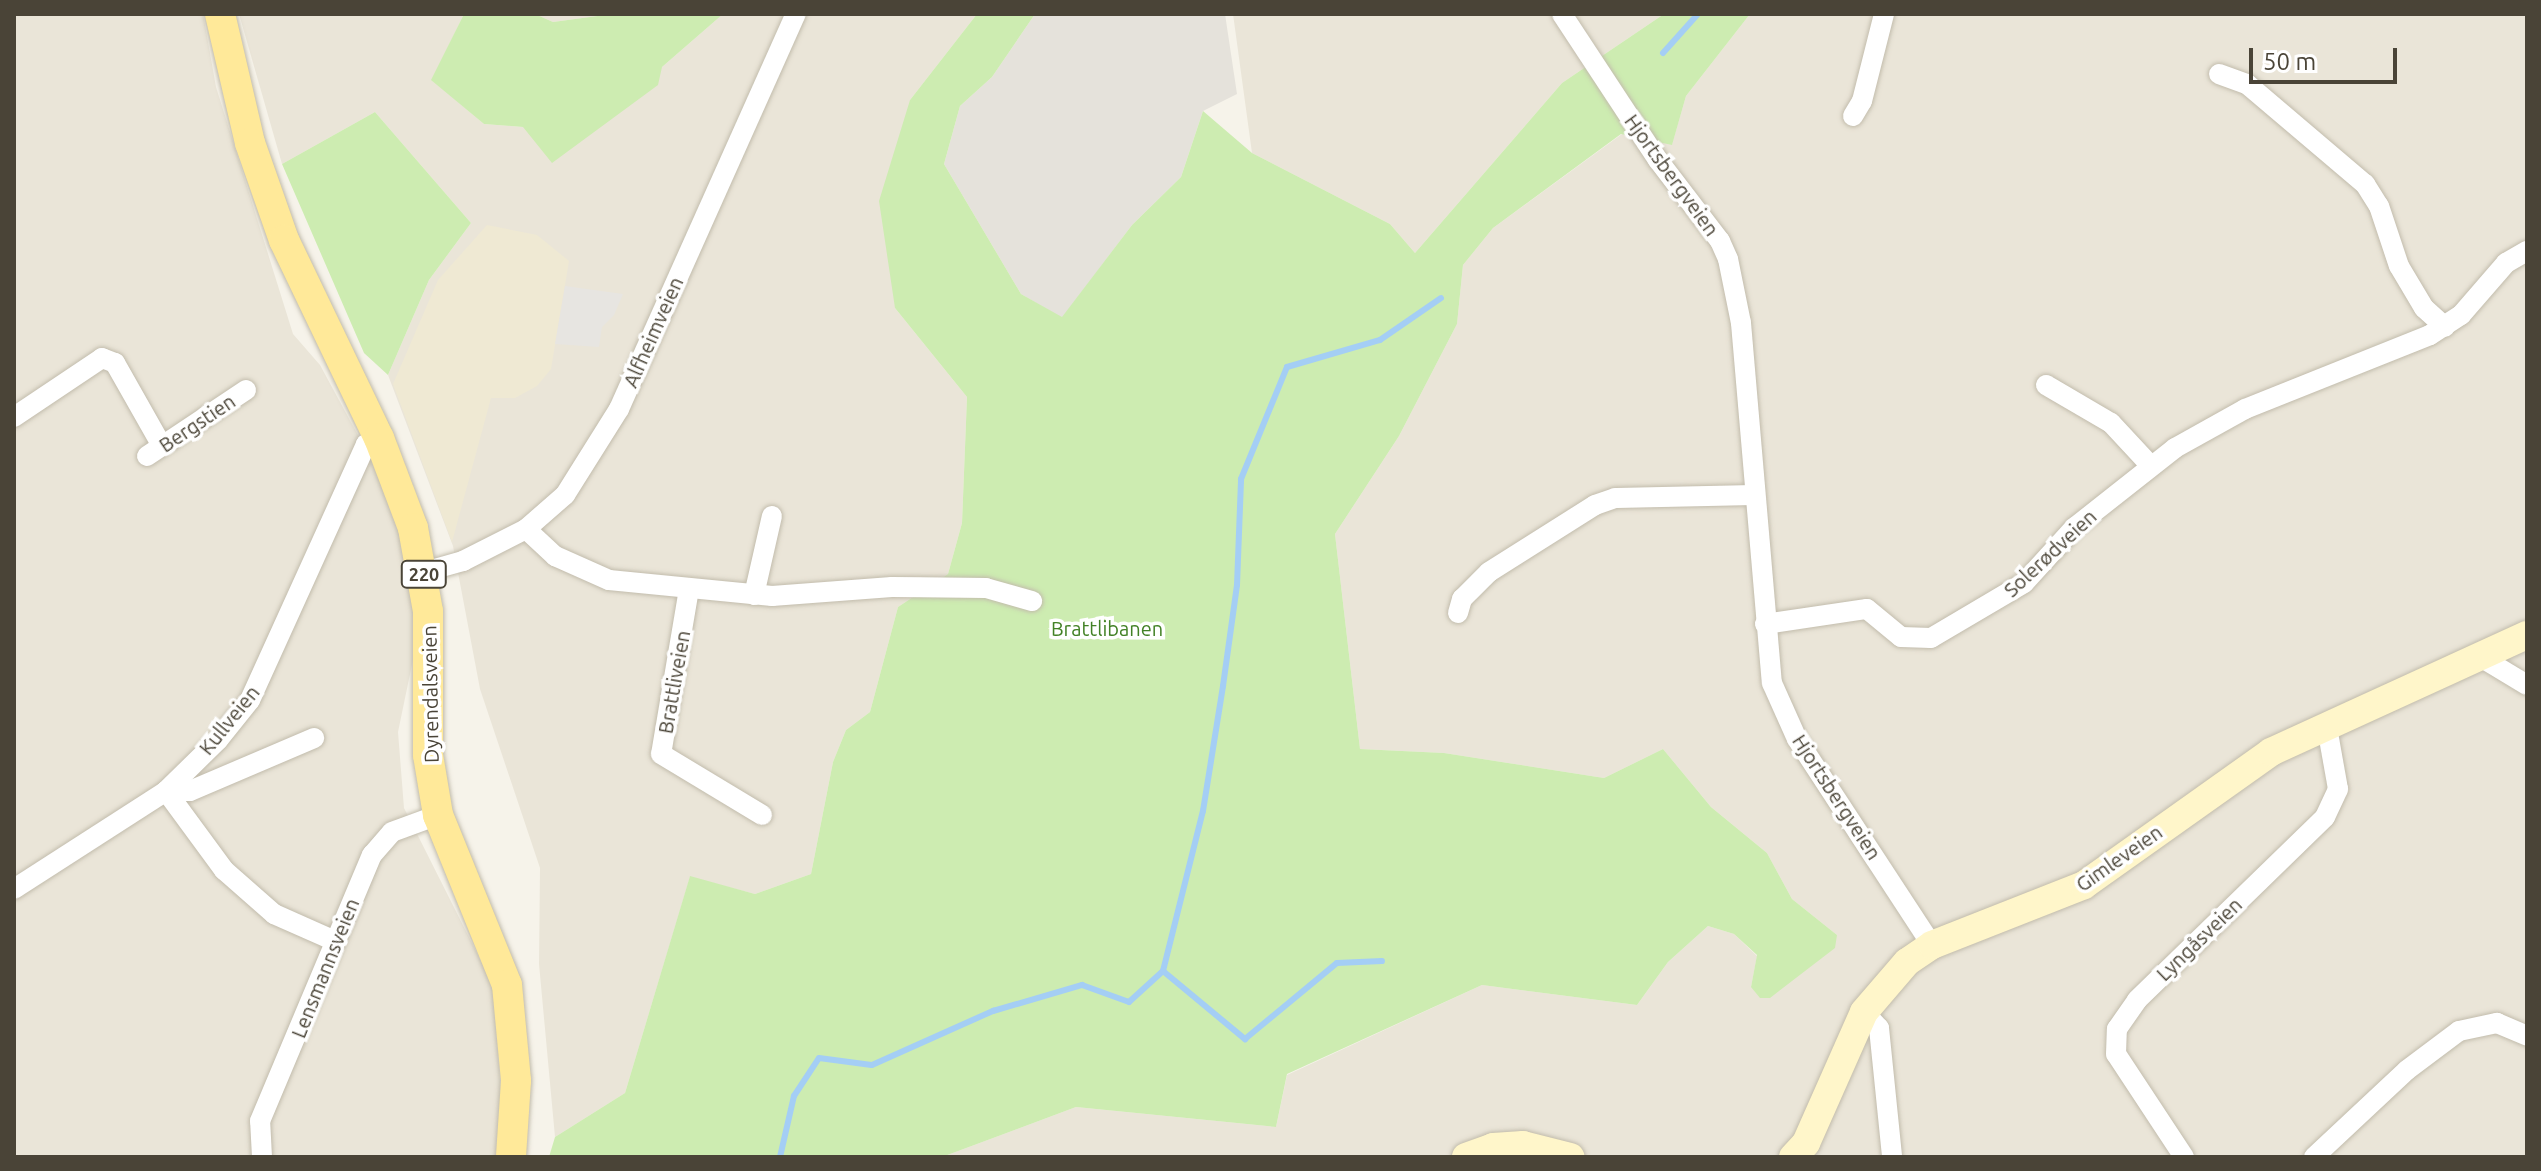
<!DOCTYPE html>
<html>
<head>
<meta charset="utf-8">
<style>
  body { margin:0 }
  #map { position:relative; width:2541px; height:1171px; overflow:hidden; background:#f6f3ea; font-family:Ubuntu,sans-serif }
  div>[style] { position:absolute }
  .residential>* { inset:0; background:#eae5d8 }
  .industrial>* { inset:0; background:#e5e2db }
  .education>* { inset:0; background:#efe9d3 }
  .green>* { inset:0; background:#cdecb1 }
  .parking>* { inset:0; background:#e7e5e1 }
  .stream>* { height:6px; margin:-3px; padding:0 3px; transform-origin:3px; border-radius:3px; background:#a4cef5 }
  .roads { filter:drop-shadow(0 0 2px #c2bcac) drop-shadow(0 0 2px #c2bcac) }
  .street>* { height:20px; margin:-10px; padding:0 10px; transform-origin:10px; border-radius:10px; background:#fff }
  .secondary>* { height:28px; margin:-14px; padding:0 14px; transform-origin:14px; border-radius:14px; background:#fff6ca }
  .primary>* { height:30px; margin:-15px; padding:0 15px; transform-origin:15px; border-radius:15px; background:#ffe999 }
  span { translate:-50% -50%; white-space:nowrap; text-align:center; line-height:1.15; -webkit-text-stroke:7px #fff; paint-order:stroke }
  .shield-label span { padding:2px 6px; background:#fff; border:2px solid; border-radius:6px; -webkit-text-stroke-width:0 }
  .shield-label { font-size:18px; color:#4a4437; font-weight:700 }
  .street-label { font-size:20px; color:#4a4437 }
  .park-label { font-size:20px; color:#428126 }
  .frame { position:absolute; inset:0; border:16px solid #4a4437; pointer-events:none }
  .scale { position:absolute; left:2249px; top:48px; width:148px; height:36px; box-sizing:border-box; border:4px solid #4a4437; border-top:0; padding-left:10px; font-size:24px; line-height:28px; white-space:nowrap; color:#4a4437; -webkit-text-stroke:6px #fff; paint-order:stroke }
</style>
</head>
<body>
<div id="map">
  <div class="residential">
    <div style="clip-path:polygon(14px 14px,203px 14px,216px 87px,293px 334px,320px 365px,379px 474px,409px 564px,416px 645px,398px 732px,404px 808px,493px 985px,502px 1109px,496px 1157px,14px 1157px)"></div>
    <div style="clip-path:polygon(239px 14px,464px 14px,432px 80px,484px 124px,523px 127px,662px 67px,723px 14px,977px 14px,910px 100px,895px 308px,967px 397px,962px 523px,948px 574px,898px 607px,870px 712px,846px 730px,833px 762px,811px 874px,755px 894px,690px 877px,625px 1093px,555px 1137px,539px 964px,540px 868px,480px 689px,453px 546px,388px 375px,429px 280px,471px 223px,375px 112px,282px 164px)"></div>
    <div style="clip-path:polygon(535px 14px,612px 14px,553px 22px)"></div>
    <div style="clip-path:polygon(1233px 14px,1664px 14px,1562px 83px,1415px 253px,1390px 224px,1252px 153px)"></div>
    <div style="clip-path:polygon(1750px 14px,2527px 14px,2527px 1157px,942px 1157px,1076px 1107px,1276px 1127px,1287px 1075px,1482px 985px,1637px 1005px,1668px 962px,1708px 926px,1734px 934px,1757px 956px,1751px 987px,1837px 935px,1792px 899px,1767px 853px,1711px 807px,1663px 749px,1604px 778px,1444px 753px,1360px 749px,1335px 534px,1399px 436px,1457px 324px,1463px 265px,1493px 228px,1622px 134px,1672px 144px,1686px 96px)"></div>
  </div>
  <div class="industrial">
    <div style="clip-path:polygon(1035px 14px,1225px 14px,1237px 94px,1203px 111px,1181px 177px,1132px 225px,1062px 318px,1021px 294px,944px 164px,960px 106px,992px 77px)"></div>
  </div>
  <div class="education">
    <div style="clip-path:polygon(487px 225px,537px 235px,569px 261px,551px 369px,537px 386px,515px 398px,491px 398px,452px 542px,393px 384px,438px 280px)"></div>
  </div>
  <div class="green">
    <div style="clip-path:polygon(464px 14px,535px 14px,553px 22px,612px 14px,723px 14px,662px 67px,658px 85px,552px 163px,523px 127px,484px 124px,431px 80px)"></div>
    <div style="clip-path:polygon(977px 14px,1035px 14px,992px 77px,960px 106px,944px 164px,1021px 294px,1062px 317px,1132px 225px,1181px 177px,1203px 111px,1252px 153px,1390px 224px,1415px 253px,1562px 83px,1664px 14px,1750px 14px,1686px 96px,1672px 145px,1621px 134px,1493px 228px,1463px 265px,1457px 324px,1399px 436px,1335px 534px,1360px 749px,1444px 753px,1604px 778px,1663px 749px,1711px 807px,1767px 853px,1792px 899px,1837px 935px,1835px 948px,1770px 998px,1760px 998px,1751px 987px,1757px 955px,1734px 934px,1708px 926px,1668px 962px,1637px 1005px,1482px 985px,1287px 1074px,1276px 1127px,1076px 1107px,942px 1157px,549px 1157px,555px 1137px,625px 1093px,690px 876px,755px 894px,811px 874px,833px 762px,846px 730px,870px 712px,898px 607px,948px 574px,962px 523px,967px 397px,895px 308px,879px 201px,910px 100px)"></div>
    <div style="clip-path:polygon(375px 112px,471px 223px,429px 280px,388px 375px,364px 353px,282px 164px)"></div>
  </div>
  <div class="parking">
    <div style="clip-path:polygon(565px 286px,623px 294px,614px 315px,602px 327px,599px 347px,555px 344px)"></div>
  </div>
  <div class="stream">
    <div style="left:1663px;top:53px;width:52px;rotate:-48.1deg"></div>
    <div style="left:1163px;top:971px;width:165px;rotate:-76deg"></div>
    <div style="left:1203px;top:811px;width:127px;rotate:-80.9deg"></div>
    <div style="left:1223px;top:686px;width:102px;rotate:-82.1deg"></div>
    <div style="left:1237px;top:585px;width:106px;rotate:-87.8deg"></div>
    <div style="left:1241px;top:479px;width:121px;rotate:-67.7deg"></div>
    <div style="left:1287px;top:367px;width:97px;rotate:-16.2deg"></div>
    <div style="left:1380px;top:340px;width:74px;rotate:-34.5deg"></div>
    <div style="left:780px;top:1157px;width:63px;rotate:-77.1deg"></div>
    <div style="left:794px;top:1096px;width:45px;rotate:-56.7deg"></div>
    <div style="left:819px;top:1058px;width:53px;rotate:7.5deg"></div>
    <div style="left:872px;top:1065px;width:133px;rotate:-24.1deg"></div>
    <div style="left:993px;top:1011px;width:93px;rotate:-16.3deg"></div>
    <div style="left:1082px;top:985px;width:50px;rotate:19.9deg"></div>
    <div style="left:1129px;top:1002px;width:46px;rotate:-42.4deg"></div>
    <div style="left:1163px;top:971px;width:107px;rotate:39.7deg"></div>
    <div style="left:1245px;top:1039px;width:119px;rotate:-39.6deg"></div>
    <div style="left:1337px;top:963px;width:45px;rotate:-2.5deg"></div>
  </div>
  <div class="roads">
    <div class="street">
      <div style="left:1562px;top:14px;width:175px;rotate:56.7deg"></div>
      <div style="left:1658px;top:160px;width:102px;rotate:52.6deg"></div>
      <div style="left:1720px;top:241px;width:20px;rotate:66deg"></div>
      <div style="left:1728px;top:259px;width:65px;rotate:78.5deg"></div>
      <div style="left:1741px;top:323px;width:361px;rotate:85.1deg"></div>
      <div style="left:1772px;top:683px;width:61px;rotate:65.9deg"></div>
      <div style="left:1797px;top:739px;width:246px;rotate:56.8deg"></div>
      <div style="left:2219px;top:74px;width:30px;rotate:20deg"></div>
      <div style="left:2247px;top:84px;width:155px;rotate:40.3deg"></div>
      <div style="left:2365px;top:184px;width:26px;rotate:58deg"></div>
      <div style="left:2379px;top:206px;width:63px;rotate:71.6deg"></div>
      <div style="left:2399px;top:266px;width:49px;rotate:59.2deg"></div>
      <div style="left:2424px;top:308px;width:28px;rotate:42deg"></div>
      <div style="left:1853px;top:116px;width:17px;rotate:-59deg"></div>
      <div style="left:1862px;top:101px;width:90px;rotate:-75.8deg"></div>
      <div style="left:2046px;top:385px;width:75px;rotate:30.3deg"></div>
      <div style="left:2111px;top:423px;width:57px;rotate:47.1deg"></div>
      <div style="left:14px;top:417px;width:106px;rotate:-33.8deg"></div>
      <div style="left:102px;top:358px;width:14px;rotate:21deg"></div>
      <div style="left:115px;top:363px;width:95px;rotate:60.5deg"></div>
      <div style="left:147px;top:456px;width:119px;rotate:-33.7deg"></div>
      <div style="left:526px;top:529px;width:40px;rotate:43deg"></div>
      <div style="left:555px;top:556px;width:59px;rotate:24deg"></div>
      <div style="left:609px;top:580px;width:164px;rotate:5.6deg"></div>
      <div style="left:772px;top:596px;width:120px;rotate:-4.3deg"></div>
      <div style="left:892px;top:587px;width:94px;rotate:0.6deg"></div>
      <div style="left:986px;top:588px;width:48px;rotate:15.8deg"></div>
      <div style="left:424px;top:572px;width:41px;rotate:-15.8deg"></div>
      <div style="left:463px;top:561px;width:71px;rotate:-26.9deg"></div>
      <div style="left:526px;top:529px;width:52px;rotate:-41.1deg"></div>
      <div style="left:565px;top:495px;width:102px;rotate:-57.9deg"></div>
      <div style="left:619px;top:409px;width:433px;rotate:-65.9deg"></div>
      <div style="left:689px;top:589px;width:167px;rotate:99.6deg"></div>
      <div style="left:661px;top:754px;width:118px;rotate:31.1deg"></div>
      <div style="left:754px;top:595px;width:81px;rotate:-77.2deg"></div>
      <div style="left:1458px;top:613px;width:15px;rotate:-74deg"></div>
      <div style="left:1462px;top:599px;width:38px;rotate:-45deg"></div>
      <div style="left:1489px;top:572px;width:125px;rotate:-32.3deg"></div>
      <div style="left:1595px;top:505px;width:21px;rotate:-19deg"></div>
      <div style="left:1615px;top:498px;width:140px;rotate:-1.2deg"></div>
      <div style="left:1765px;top:624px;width:103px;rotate:-8.4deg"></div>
      <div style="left:1867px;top:609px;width:44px;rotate:39.5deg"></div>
      <div style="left:1901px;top:637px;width:30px;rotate:2deg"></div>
      <div style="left:1931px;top:638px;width:108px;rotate:-30.6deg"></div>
      <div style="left:2024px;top:583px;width:76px;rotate:-47.7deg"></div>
      <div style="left:2075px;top:527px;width:127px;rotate:-38.3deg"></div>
      <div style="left:2175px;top:448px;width:80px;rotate:-29.1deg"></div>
      <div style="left:2245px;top:409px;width:199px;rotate:-21.8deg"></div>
      <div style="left:2430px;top:335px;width:37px;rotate:-33deg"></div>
      <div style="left:2461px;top:315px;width:69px;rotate:-49.1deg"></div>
      <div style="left:2506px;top:263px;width:24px;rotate:-30deg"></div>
      <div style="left:2479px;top:656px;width:56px;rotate:31.1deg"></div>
      <div style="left:166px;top:791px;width:98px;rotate:53.7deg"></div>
      <div style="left:224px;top:870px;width:67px;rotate:41.3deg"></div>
      <div style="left:274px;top:914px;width:67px;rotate:23.9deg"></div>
      <div style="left:166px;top:791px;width:24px"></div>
      <div style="left:190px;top:791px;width:135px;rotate:-23.1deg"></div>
      <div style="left:14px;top:889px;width:181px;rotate:-32.8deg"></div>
      <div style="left:166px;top:791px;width:73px;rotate:-44.4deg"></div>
      <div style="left:218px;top:740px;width:51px;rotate:-51.3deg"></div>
      <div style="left:250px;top:700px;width:281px;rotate:-65.6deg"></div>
      <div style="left:366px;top:444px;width:14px;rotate:-25deg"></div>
      <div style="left:1864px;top:1012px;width:22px;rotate:47deg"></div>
      <div style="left:1879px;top:1028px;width:130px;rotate:84.2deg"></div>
      <div style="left:262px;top:1157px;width:36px;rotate:-93deg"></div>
      <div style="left:260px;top:1121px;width:289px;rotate:-67.2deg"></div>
      <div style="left:372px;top:855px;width:30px;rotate:-49deg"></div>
      <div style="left:392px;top:832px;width:49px;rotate:-20.3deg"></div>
      <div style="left:2184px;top:1157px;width:123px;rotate:-123.4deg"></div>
      <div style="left:2116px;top:1054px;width:25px;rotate:-88deg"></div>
      <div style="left:2117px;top:1029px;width:35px;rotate:-55deg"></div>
      <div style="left:2137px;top:1000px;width:262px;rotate:-44.2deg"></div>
      <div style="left:2325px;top:817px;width:31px;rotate:-65deg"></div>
      <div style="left:2338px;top:789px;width:63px;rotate:-100.1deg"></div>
      <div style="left:2314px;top:1157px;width:127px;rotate:-43.1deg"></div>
      <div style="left:2407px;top:1070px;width:65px;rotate:-36.9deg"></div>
      <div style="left:2459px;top:1031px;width:39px;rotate:-12deg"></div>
      <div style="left:2497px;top:1023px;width:33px;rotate:23deg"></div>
    </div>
    <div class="secondary">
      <div style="left:1466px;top:1157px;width:29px;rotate:-20deg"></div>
      <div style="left:1493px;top:1147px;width:30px;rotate:-4deg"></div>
      <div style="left:1523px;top:1145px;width:49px;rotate:14.3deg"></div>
      <div style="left:1793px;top:1157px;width:19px;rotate:-47deg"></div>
      <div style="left:1806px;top:1143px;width:143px;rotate:-66.1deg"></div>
      <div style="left:1864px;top:1012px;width:66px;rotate:-49.3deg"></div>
      <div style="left:1907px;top:962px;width:30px;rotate:-34deg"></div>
      <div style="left:1932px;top:945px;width:163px;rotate:-21.5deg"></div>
      <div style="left:2084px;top:885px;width:229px;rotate:-35.4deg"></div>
      <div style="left:2271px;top:752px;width:281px;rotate:-24.6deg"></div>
    </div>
    <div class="primary">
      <div style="left:220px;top:14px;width:132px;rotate:76.9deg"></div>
      <div style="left:250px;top:143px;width:103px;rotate:70.7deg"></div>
      <div style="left:284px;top:240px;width:220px;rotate:64.4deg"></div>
      <div style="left:379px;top:438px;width:96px;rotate:69.3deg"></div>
      <div style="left:413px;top:528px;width:84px;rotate:79.8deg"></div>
      <div style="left:428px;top:611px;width:144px;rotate:90deg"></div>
      <div style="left:428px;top:755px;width:61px;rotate:80.5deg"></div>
      <div style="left:438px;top:815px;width:183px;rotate:67.9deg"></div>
      <div style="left:507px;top:985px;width:96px;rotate:84.6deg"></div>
      <div style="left:516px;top:1081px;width:76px;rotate:93.8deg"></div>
    </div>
  </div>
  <div class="shield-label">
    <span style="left:424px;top:574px">220</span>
  </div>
  <div class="street-label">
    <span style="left:1672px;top:175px;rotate:54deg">Hjortsbergveien</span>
    <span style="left:653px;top:332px;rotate:-66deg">Alfheimveien</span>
    <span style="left:197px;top:423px;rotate:-34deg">Bergstien</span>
    <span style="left:2050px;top:553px;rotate:-43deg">Solerødveien</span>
    <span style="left:674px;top:682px;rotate:-80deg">Brattliveien</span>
    <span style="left:430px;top:694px;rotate:-91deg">Dyrendalsveien</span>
    <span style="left:229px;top:720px;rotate:-51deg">Kullveien</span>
    <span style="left:1837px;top:797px;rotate:57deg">Hjortsbergveien</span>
    <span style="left:2119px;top:858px;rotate:-35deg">Gimleveien</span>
    <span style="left:2199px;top:939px;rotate:-44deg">Lyngåsveien</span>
    <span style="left:325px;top:968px;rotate:-68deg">Lensmannsveien</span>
  </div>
  <div class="park-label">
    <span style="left:1107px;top:628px">Brattlibanen</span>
  </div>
  <div class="frame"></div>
  <div class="scale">50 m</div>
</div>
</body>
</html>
